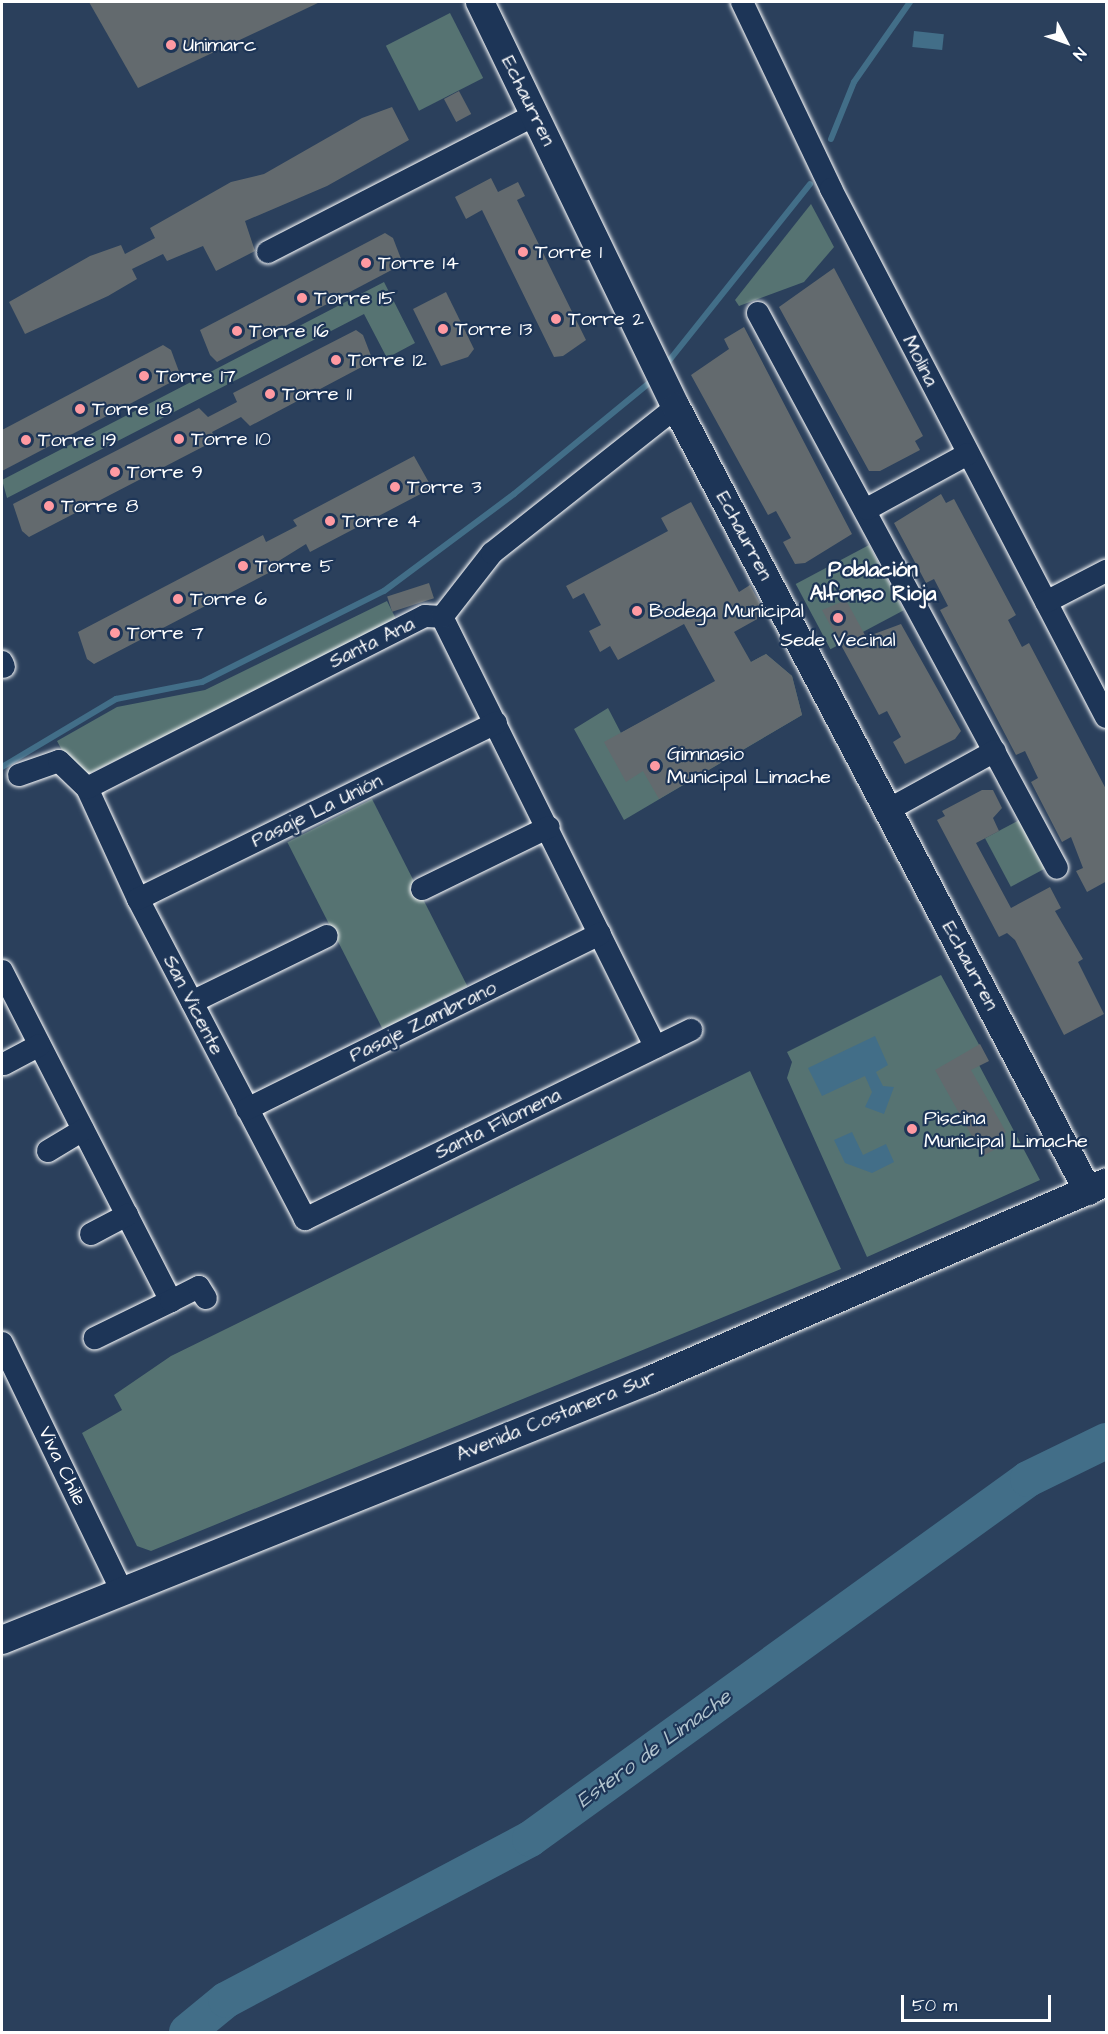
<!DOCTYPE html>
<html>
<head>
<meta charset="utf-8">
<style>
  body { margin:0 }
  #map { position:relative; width:1108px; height:2034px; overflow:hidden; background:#2b405c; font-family:"Architects Daughter",sans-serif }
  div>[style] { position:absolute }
  .green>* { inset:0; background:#567372; transform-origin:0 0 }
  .water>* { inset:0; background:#426e88; transform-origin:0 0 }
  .stream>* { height:6px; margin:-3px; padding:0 3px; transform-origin:3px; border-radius:3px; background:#426e88 }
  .river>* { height:36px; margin:-18px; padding:0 18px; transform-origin:18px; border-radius:18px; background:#426e88 }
  .building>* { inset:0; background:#636a6e; transform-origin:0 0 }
  .roads { filter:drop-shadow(0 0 2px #fff) drop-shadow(0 0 2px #fff) }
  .minor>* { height:22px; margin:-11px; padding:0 11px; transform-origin:11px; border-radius:11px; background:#1d3557 }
  .tertiary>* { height:28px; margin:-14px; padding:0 14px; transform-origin:14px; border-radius:14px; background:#1d3557 }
  .dots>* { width:16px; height:16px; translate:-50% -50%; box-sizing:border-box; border:3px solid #1d3557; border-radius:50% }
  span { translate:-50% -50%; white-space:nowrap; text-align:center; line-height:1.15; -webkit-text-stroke:4.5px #1d3557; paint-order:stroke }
  .poi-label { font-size:20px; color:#fff }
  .left { translate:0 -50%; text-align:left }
  .street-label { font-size:20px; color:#fff }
  .neighbourhood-label { font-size:21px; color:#fff; font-weight:700 }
  .water-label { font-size:21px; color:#b3c5cf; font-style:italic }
  .frame { position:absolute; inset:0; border:3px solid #fff; pointer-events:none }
  .north { position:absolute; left:1036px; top:12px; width:60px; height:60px; -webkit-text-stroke:4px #1d3557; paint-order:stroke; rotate:131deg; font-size:16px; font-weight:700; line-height:24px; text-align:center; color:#fff }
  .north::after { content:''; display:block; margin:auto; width:21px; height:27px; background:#fff; clip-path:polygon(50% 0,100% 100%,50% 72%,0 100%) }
  .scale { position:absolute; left:901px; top:1995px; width:150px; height:27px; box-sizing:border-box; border:3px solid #fff; border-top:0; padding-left:8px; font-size:18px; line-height:21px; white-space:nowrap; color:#fff; -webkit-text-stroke:4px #1d3557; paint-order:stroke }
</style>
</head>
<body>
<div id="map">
  <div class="green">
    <div style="left:450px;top:13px;width:73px;height:72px;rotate:63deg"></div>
    <div style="clip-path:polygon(811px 204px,834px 247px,804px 282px,739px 306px,735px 300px)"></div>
    <div style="clip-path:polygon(384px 282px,415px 343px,387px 358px,364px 314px,7px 498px,2px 480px)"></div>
    <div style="left:869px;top:545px;width:74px;height:83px;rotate:62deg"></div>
    <div style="clip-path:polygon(387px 601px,397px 621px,86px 775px,72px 769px,57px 741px,117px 707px,205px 690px)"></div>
    <div style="clip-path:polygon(766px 654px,792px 676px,802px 715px,624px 820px,574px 729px,608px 708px,621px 733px)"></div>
    <div style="left:372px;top:799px;width:210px;height:95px;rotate:63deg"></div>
    <div style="left:1023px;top:818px;width:55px;height:43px;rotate:62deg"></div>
    <div style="clip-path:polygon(941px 975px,988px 1061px,979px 1065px,1040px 1180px,867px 1257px,787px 1078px,792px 1062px,787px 1052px)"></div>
    <div style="clip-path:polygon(750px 1071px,841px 1269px,151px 1551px,137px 1546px,82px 1433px,122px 1410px,114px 1395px,171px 1356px)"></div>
  </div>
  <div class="water">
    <div style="left:914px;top:31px;width:30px;height:16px;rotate:6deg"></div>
    <div style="clip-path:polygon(875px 1036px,888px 1065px,876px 1072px,883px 1086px,894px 1087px,884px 1114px,865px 1107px,872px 1092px,865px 1076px,822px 1096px,808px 1068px)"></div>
    <div style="clip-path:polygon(852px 1132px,863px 1155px,886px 1144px,894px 1162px,872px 1173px,845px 1163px,834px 1140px)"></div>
  </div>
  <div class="stream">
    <div style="left:831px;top:139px;width:61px;rotate:-68deg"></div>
    <div style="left:854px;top:82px;width:98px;rotate:-55deg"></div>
    <div style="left:664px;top:367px;width:234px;rotate:-51.4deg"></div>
    <div style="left:2px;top:767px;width:133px;rotate:-30.8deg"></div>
    <div style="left:116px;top:699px;width:88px;rotate:-11.2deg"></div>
    <div style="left:202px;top:682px;width:203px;rotate:-26.6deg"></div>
    <div style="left:384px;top:591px;width:162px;rotate:-36.7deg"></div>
    <div style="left:514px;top:494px;width:181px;rotate:-39.4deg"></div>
  </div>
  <div class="river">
    <div style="left:187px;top:2032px;width:50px;rotate:-39.4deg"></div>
    <div style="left:226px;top:2000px;width:344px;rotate:-27.9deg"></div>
    <div style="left:530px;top:1839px;width:614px;rotate:-35.86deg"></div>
    <div style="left:1028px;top:1479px;width:87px;rotate:-26deg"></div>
  </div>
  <div class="building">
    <div style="clip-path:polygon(89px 2px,320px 2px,138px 88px)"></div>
    <div style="left:459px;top:91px;width:26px;height:17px;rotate:62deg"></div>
    <div style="clip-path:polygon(392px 107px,409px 140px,327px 186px,245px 221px,255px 251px,216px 271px,203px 246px,167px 261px,163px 254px,132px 269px,137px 279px,108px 296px,25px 334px,9px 302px,90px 256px,121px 245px,125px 254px,155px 238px,150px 228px,231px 182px,264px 174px,362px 118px)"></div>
    <div style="clip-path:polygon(491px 178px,498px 192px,518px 182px,525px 196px,517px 200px,586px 340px,563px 356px,554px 357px,482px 210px,466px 219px,455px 197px)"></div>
    <div style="clip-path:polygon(385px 233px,393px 238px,403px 264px,217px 362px,210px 355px,200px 330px)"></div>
    <div style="clip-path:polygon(834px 268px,923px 436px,915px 441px,920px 450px,880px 471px,869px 471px,779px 307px)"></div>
    <div style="clip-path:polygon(446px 292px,474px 349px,468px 357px,441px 366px,413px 309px)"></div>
    <div style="clip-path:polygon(744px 327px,852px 534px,805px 563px,795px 564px,783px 542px,791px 538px,776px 511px,768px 515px,691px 375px,729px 349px,724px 339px)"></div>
    <div style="clip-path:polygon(356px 330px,363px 335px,373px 361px,250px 426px,241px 417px,212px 432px,216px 440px,29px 537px,22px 531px,13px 504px,199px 408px,208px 417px,237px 402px,233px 393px)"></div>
    <div style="clip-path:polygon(163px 345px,171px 350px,181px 377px,2px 471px,2px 430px)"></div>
    <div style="clip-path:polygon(414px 456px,432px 488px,310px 552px,306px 544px,277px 562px,280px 567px,94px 664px,87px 659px,78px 632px,263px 535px,266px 542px,297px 526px,293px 520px)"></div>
    <div style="clip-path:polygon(941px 494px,946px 503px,954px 499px,1016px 615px,1008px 620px,1022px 647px,1029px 643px,1107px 791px,1107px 881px,1087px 892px,1076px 871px,1083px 868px,1071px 837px,1062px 842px,1031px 782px,1038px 778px,1025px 751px,1016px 755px,940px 610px,948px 606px,934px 579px,926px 583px,894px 523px)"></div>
    <div style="clip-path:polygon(691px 502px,739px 592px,750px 585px,766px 614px,734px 632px,751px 662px,766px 654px,792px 676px,802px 715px,659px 799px,643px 771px,626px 782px,604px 742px,715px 681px,684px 624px,618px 660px,610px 646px,600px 652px,589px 631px,601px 625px,584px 593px,573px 599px,566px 586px,668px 531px,661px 518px)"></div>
    <div style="left:429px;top:583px;width:16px;height:44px;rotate:72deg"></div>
    <div style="clip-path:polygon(846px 600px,866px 637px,901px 624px,961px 731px,955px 739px,905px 764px,893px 742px,901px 737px,887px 711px,879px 715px,822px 610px)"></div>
    <div style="clip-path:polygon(982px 790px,993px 790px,1002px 808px,993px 818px,999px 831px,976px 843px,1011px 908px,1050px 887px,1061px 908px,1055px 911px,1083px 959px,1078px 962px,1104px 1014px,1064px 1035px,1015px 940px,1007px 933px,999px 937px,937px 820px,945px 816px,942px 811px)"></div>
    <div style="clip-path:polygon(980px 1044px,989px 1061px,971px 1070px,1006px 1132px,999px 1137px,1003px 1145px,983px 1156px,935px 1070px)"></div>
  </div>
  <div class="roads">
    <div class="minor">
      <div style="left:742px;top:2px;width:207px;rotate:64.5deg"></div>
      <div style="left:831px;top:189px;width:595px;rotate:62.49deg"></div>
      <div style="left:268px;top:252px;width:300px;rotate:-27.2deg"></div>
      <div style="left:758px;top:313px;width:630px;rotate:61.69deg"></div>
      <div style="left:867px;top:509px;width:115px;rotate:-28.6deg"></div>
      <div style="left:1046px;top:602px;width:68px;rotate:-27.3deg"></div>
      <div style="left:442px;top:617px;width:480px;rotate:63.6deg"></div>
      <div style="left:2px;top:662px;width:5px;rotate:68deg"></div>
      <div style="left:19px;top:775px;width:42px;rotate:-19.3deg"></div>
      <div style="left:59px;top:761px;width:39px;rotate:44deg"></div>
      <div style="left:87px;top:788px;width:122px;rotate:65.3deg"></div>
      <div style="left:138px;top:899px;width:361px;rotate:62.4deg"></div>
      <div style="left:305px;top:1219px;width:430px;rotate:-26.1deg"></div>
      <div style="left:87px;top:788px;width:379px;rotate:-27deg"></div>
      <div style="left:425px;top:616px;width:17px;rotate:3deg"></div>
      <div style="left:442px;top:617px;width:81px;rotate:-52deg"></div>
      <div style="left:492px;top:553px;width:235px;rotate:-38.4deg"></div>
      <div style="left:888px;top:810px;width:122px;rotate:-28.9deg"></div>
      <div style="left:422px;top:889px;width:141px;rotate:-26deg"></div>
      <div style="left:138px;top:899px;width:399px;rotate:-26.2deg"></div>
      <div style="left:2px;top:971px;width:371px;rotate:62.9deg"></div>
      <div style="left:171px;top:1301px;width:85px;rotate:154deg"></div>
      <div style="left:192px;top:1002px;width:150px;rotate:-26.1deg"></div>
      <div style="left:4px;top:1064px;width:40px;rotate:-28deg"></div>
      <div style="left:247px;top:1109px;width:394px;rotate:-26.4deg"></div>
      <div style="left:48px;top:1151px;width:41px;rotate:-31deg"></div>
      <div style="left:91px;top:1234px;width:41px;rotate:-27.8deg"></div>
      <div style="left:171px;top:1301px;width:31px;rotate:-27deg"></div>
      <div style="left:199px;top:1287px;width:13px;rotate:58deg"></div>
      <div style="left:2px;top:1343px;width:273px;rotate:64.2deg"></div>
    </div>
    <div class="tertiary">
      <div style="left:480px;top:2px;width:450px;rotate:64.2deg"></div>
      <div style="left:676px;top:407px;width:886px;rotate:62.28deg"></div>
      <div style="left:2px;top:1640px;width:700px;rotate:-21.88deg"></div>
      <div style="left:652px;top:1379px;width:495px;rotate:-23.4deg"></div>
    </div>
  </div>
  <div class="dots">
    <div style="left:171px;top:45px;background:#ff9aa2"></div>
    <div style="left:523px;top:252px;background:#ff9aa2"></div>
    <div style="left:366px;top:263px;background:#ff9aa2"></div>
    <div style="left:302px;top:298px;background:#ff9aa2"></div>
    <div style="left:556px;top:319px;background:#ff9aa2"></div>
    <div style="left:443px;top:329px;background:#ff9aa2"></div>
    <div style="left:237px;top:331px;background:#ff9aa2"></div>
    <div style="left:336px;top:360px;background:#ff9aa2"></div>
    <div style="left:144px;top:376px;background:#ff9aa2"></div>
    <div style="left:270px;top:394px;background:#ff9aa2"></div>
    <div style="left:80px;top:409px;background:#ff9aa2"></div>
    <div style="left:179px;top:439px;background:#ff9aa2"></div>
    <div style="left:26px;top:440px;background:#ff9aa2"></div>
    <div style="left:115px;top:472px;background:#ff9aa2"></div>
    <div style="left:395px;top:487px;background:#ff9aa2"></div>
    <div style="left:49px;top:506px;background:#ff9aa2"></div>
    <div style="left:330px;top:521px;background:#ff9aa2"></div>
    <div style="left:243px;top:566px;background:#ff9aa2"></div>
    <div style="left:178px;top:599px;background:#ff9aa2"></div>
    <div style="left:637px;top:611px;background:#ff9aa2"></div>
    <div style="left:838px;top:618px;background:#ff9aa2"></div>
    <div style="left:115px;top:633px;background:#ff9aa2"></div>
    <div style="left:655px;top:766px;background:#ff9aa2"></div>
    <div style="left:912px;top:1129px;background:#ff9aa2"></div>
  </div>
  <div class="poi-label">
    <span class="left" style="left:183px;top:45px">Unimarc</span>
    <span class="left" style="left:535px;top:252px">Torre 1</span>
    <span class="left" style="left:378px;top:263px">Torre 14</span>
    <span class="left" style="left:314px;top:298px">Torre 15</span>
    <span class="left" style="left:568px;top:319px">Torre 2</span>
    <span class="left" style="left:455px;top:329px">Torre 13</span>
    <span class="left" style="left:249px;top:331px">Torre 16</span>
    <span class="left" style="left:348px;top:360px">Torre 12</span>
    <span class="left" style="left:156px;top:376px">Torre 17</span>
    <span class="left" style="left:282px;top:394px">Torre 11</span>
    <span class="left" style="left:92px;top:409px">Torre 18</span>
    <span class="left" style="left:191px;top:439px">Torre 10</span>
    <span class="left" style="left:38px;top:440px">Torre 19</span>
    <span class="left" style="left:127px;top:472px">Torre 9</span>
    <span class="left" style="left:407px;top:487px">Torre 3</span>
    <span class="left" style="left:61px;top:506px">Torre 8</span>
    <span class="left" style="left:342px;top:521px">Torre 4</span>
    <span class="left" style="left:255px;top:566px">Torre 5</span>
    <span class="left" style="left:190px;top:599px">Torre 6</span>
    <span class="left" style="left:649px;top:611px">Bodega Municipal</span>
    <span class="left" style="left:127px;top:633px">Torre 7</span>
    <span style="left:838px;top:640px">Sede Vecinal</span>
    <span class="left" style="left:667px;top:766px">Gimnasio<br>Municipal Limache</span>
    <span class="left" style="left:924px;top:1130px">Piscina<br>Municipal Limache</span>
  </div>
  <div class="street-label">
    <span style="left:528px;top:101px;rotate:64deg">Echaurren</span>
    <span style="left:920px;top:361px;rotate:63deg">Molina</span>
    <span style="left:744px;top:536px;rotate:62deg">Echaurren</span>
    <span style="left:372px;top:643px;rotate:-26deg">Santa Ana</span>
    <span style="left:317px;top:811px;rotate:-26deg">Pasaje La Unión</span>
    <span style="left:970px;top:966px;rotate:62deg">Echaurren</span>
    <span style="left:193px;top:1005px;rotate:63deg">San Vicente</span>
    <span style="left:423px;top:1022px;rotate:-26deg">Pasaje Zambrano</span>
    <span style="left:498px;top:1124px;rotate:-26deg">Santa Filomena</span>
    <span style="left:556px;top:1416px;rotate:-22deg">Avenida Costanera Sur</span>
    <span style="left:62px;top:1466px;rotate:64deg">Viva Chile</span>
  </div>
  <div class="neighbourhood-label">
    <span style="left:873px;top:582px">Población<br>Alfonso Rioja</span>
  </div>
  <div class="water-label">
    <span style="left:654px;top:1749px;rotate:-36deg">Estero de Limache</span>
  </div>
  <div class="frame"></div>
  <div class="north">N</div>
  <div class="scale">50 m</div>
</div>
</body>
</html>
